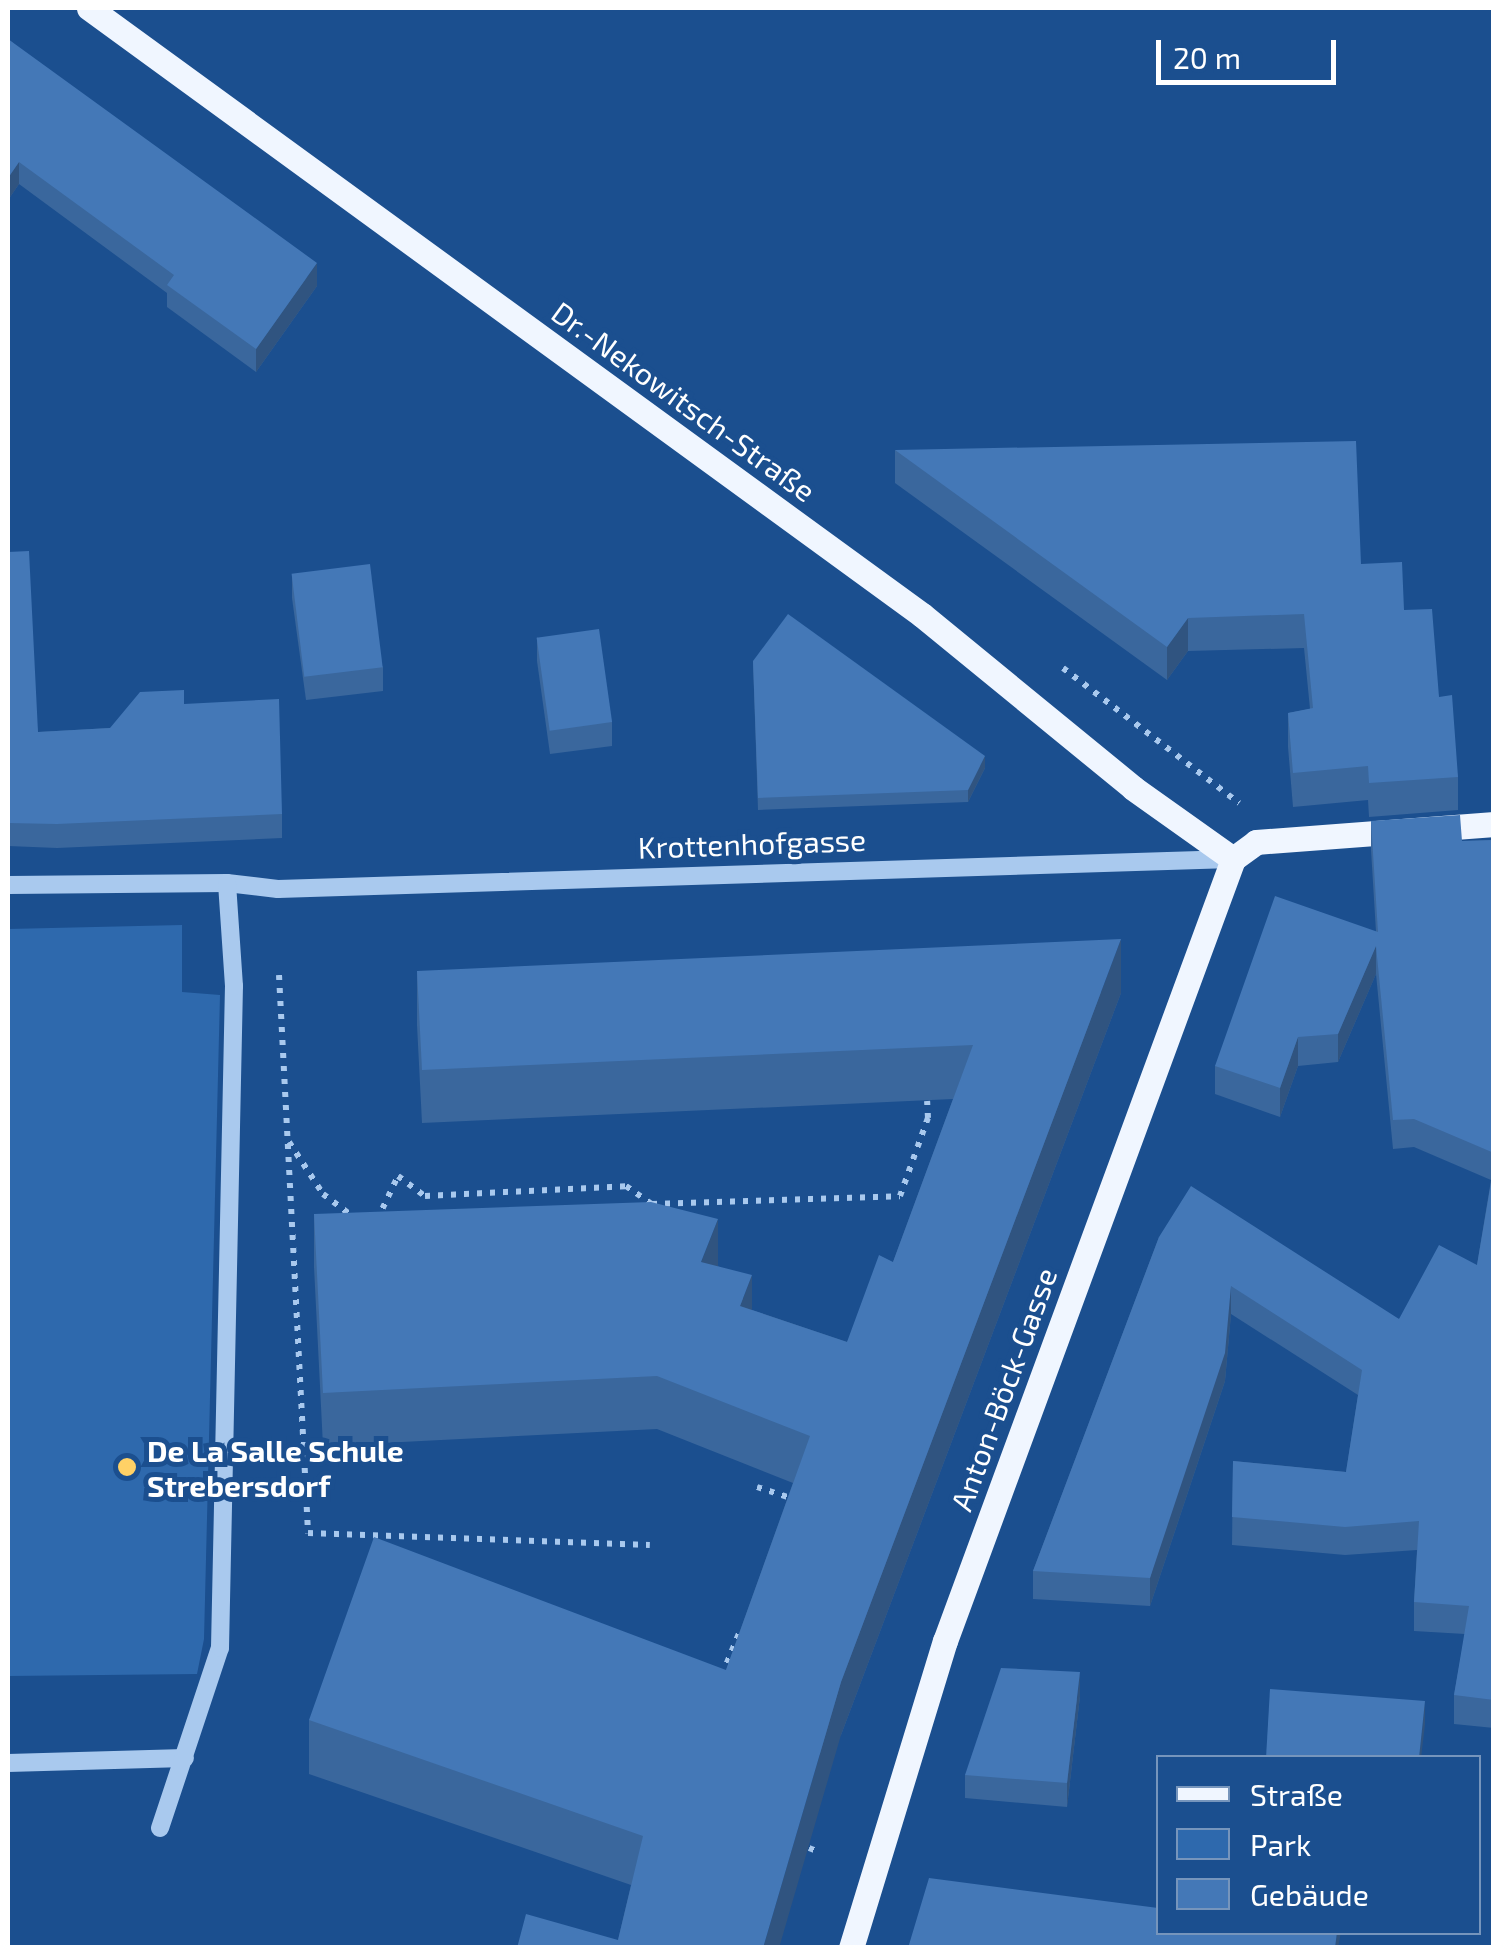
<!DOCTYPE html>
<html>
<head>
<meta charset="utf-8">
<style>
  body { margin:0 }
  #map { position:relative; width:1501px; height:1955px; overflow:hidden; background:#1b4f8f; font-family:"Exo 2",sans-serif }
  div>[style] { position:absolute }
  .green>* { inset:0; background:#2e69ad }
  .path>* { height:6px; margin-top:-3px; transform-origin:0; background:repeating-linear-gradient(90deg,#a9c9ee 0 5px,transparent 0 13px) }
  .minor>* { height:18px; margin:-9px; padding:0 9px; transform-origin:9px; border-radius:9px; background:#a9c9ee }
  .major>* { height:25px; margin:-12.5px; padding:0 12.5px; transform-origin:12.5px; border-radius:12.5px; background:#f0f6ff }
  .wall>* { inset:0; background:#3a679d }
  .shaded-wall>* { inset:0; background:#305480 }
  .building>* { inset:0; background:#4478b7; transform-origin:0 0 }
  .dots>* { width:28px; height:28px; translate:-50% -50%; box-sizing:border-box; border:5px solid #1b4f8f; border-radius:50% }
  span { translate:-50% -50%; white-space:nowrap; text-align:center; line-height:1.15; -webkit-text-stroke:10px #1b4f8f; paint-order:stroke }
  .street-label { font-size:30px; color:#fff }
  .poi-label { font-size:30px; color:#fff; font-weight:700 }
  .left { translate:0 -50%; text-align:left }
  .frame { position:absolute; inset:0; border:10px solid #fff; pointer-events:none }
  .legend { position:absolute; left:1156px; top:1755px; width:325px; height:180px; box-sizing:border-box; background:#1b4f8f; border:2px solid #7695bc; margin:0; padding:12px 18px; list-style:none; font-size:30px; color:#fff }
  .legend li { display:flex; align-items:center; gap:20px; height:50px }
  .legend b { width:50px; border:2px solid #7695bc }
  .scale { position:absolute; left:1156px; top:40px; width:180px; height:45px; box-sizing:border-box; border:5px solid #fff; border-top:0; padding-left:12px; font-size:30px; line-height:35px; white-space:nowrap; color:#fff; -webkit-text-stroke:8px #1b4f8f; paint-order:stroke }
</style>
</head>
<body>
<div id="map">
  <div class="green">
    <div style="clip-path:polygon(182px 925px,182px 992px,220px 995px,204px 1639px,197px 1674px,8px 1676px,8px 929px)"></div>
  </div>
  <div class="path">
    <div style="left:1063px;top:668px;width:222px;rotate:37.5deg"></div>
    <div style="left:279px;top:975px;width:559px;rotate:87.02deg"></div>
    <div style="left:308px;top:1533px;width:342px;rotate:2deg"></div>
    <div style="left:289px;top:1142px;width:62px;rotate:56.8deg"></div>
    <div style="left:323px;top:1194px;width:40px;rotate:37deg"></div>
    <div style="left:377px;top:1220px;width:49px;rotate:-64.5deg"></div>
    <div style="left:398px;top:1176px;width:34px;rotate:37deg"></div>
    <div style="left:425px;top:1196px;width:201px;rotate:-2.8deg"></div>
    <div style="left:626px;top:1186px;width:32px;rotate:35deg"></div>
    <div style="left:652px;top:1204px;width:248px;rotate:-1.8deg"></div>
    <div style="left:900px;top:1196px;width:83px;rotate:-70.3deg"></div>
    <div style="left:928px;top:1118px;width:17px;rotate:-93deg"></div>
    <div style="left:757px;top:1487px;width:39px;rotate:18deg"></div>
    <div style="left:722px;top:1675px;width:48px;rotate:-67.8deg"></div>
    <div style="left:809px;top:1848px;width:9px;rotate:21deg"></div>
  </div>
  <div class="minor">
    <div style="left:8px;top:885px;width:219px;rotate:-0.5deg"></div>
    <div style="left:227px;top:883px;width:51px;rotate:6.7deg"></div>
    <div style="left:278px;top:889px;width:954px;rotate:-1.8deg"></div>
    <div style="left:8px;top:1763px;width:177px;rotate:-1.6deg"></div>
    <div style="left:160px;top:1828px;width:190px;rotate:-71.6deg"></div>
    <div style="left:220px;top:1648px;width:662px;rotate:-88.79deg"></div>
    <div style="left:234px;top:986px;width:103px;rotate:-93.9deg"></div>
  </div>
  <div class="major">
    <div style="left:89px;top:8px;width:1031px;rotate:36.08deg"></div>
    <div style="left:922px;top:615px;width:273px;rotate:39.3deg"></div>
    <div style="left:1133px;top:788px;width:123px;rotate:35.4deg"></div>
    <div style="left:1233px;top:859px;width:29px;rotate:-36deg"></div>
    <div style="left:1256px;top:842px;width:239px;rotate:-4.3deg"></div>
    <div style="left:851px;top:1948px;width:321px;rotate:-73deg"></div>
    <div style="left:945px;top:1641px;width:833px;rotate:-69.78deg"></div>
  </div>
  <div class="wall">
    <div style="clip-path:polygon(8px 39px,317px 286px,256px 372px,167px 307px,167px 293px,19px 184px,8px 200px)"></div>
    <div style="clip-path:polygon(895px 450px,1361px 564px,1404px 610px,1439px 697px,1458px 777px,1458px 810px,1369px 817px,1368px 800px,1293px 807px,1288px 747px,1288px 713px,1310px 709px,1304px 648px,1188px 651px,1167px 680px,895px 483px)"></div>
    <div style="clip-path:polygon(8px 552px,38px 732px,110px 728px,184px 704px,282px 814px,282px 838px,57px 848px,8px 846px)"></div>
    <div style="clip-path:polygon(292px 574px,383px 667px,383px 691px,306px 700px,292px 598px)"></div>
    <div style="clip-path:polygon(537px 637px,612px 722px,612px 746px,550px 754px,537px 661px)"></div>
    <div style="clip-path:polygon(753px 661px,985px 768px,968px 802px,758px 810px)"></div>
    <div style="clip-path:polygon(1371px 821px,1462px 841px,1494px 840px,1494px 1728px,1454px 1724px,1454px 1695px,1465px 1634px,1414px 1631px,1414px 1602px,1417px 1550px,1345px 1555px,1232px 1545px,1233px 1461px,1346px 1472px,1358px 1395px,1231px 1314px,1225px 1381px,1150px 1606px,1033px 1599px,1033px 1571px,1159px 1237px,1399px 1319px,1477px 1265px,1491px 1180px,1414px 1147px,1393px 1149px,1376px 974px,1338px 1062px,1298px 1066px,1280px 1117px,1215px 1094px,1215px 1066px,1376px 932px,1371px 850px)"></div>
    <div style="clip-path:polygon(417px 971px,1121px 993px,841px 1735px,618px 1940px,631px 1885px,309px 1774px,309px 1720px,726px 1670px,793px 1483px,657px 1429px,323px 1446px,314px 1267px,314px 1214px,718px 1266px,752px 1310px,847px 1342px,893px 1262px,953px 1099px,422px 1123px,417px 1025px)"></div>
    <div style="clip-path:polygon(1080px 1696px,1067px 1807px,965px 1798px,965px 1775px)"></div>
  </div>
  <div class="shaded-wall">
    <div style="clip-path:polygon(19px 162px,19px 184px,8px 200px,8px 178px)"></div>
    <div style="clip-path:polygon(317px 263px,317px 286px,256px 372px,256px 349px)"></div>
    <div style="clip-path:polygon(1188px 618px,1188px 651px,1167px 680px,1167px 647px)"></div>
    <div style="clip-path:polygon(985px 756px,985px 768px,968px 802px,968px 790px)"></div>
    <div style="clip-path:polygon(1121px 939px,1121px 993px,841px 1735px,779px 1948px,763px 1948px,841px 1682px)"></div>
    <div style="clip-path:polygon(1376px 946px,1376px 974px,1338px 1062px,1338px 1034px)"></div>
    <div style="clip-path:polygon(1298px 1037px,1298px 1066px,1280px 1117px,1280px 1088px)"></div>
    <div style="clip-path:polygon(718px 1219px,718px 1272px,701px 1262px)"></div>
    <div style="clip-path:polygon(752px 1275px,752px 1328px,740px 1306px)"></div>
    <div style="clip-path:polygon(1231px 1286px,1231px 1314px,1225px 1381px,1150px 1606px,1150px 1578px)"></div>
    <div style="clip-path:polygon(1080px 1672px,1080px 1696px,1067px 1807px,1067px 1783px)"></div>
    <div style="clip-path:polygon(1425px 1701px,1425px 1725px,1421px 1758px,1419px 1758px)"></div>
    <div style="clip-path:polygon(1337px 1932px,1341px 1932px,1338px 1948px,1335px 1948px)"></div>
  </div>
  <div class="building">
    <div style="clip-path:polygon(8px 39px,317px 263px,256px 349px,167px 285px,174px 275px,19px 162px,8px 178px)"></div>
    <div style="clip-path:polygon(1356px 441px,1361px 564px,1402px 562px,1404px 610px,1432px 609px,1439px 697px,1452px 695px,1458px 777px,1369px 783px,1368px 766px,1293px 773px,1288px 713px,1313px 708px,1304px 614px,1188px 618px,1167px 647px,895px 450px)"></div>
    <div style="clip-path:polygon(29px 551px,38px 732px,110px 728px,140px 692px,184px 690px,184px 704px,279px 699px,282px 814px,57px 824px,8px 823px,8px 552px)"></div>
    <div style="left:370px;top:564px;width:104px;height:79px;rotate:83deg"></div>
    <div style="clip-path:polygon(788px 614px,985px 756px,968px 790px,758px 798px,753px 661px)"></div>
    <div style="left:599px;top:629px;width:94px;height:63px;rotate:82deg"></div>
    <div style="clip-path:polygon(1460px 815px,1462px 841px,1494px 840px,1494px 1153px,1414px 1119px,1393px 1120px,1376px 946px,1338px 1034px,1298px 1037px,1280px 1088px,1215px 1066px,1275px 896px,1378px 932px,1371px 821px)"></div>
    <div style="clip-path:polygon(1121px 939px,841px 1682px,763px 1948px,517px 1948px,526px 1914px,618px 1940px,643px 1836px,309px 1720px,374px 1537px,726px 1670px,810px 1436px,657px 1376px,323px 1393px,314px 1214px,651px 1202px,718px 1219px,701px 1262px,752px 1275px,740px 1306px,847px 1342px,879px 1255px,893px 1262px,973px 1045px,422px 1070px,417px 971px)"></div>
    <div style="clip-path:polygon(1494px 1165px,1494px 1700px,1454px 1695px,1469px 1606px,1414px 1602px,1419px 1521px,1345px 1527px,1232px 1517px,1233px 1461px,1346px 1472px,1362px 1370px,1231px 1286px,1225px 1353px,1150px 1578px,1033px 1571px,1159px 1237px,1191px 1186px,1399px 1319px,1439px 1245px,1477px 1265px)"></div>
    <div style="clip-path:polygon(1001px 1668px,1080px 1672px,1067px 1783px,965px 1775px)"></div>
    <div style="clip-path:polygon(1270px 1689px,1425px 1701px,1419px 1758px,1266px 1758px)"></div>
    <div style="clip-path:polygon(929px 1878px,1158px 1908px,1158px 1932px,1337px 1932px,1335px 1948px,908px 1948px)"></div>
  </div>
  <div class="dots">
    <div style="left:127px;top:1467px;background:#ffd166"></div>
  </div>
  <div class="street-label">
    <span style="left:684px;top:401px;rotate:36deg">Dr.-Nekowitsch-Straße</span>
    <span style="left:752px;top:843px;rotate:-2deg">Krottenhofgasse</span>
    <span style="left:1003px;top:1389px;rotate:-70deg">Anton-Böck-Gasse</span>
  </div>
  <div class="poi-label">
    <span class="left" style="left:147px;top:1467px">De La Salle Schule<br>Strebersdorf</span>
  </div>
  <div class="frame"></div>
  <ul class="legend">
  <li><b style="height:12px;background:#f0f6ff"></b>Straße</li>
  <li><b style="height:28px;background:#2e69ad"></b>Park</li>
  <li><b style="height:28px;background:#4478b7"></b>Gebäude</li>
  </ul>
  <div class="scale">20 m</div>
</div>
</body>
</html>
